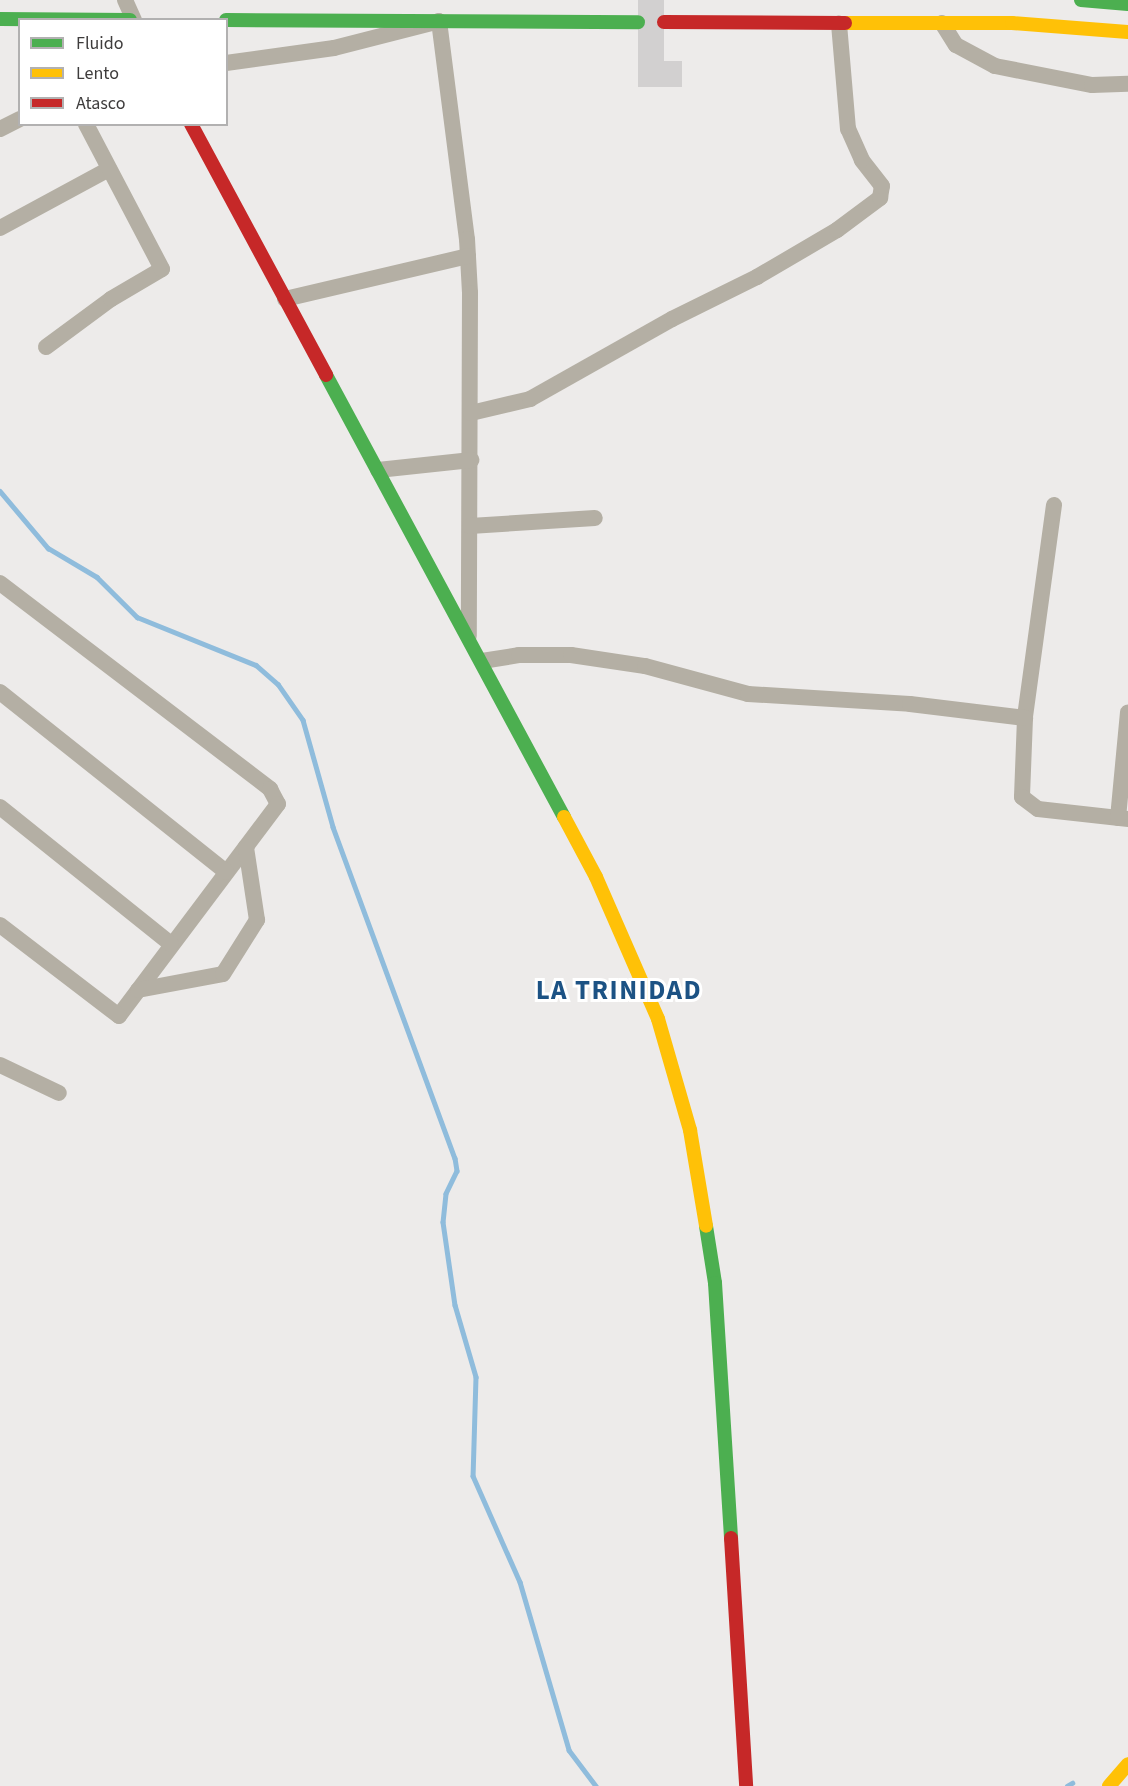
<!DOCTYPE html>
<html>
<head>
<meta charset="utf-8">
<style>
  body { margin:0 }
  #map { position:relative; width:1128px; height:1786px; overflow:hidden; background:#edebea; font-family:"Source Sans 3",sans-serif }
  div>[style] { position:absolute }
  .stream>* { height:4.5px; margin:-2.25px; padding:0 2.25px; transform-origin:2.25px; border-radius:2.25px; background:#8fbcdc }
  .building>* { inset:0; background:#d2d0d0 }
  .street>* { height:16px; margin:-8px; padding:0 8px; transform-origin:8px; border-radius:8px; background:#b4afa4 }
  .fast>* { height:14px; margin:-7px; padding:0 7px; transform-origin:7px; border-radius:7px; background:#4caf50 }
  .slow>* { height:14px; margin:-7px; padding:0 7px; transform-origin:7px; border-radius:7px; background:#ffc107 }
  .jam>* { height:14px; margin:-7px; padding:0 7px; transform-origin:7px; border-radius:7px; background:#c62828 }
  span { translate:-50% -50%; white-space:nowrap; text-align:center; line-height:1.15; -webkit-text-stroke:6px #fff; paint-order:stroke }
  .district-label { font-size:27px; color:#1c5284; font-weight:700; letter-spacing:1.5px }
  .legend { position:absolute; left:18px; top:18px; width:210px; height:108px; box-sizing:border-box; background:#fff; border:2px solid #b2b1b1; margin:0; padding:8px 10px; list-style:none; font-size:18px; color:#3e3c3c }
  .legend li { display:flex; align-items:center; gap:12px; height:30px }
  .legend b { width:30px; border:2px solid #b2b1b1 }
</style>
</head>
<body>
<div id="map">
  <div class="stream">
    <div style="left:0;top:491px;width:75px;rotate:49.9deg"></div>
    <div style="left:48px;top:548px;width:57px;rotate:30.6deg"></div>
    <div style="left:97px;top:577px;width:57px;rotate:45deg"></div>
    <div style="left:137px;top:617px;width:128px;rotate:22deg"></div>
    <div style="left:256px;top:665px;width:29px;rotate:41deg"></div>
    <div style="left:278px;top:684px;width:44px;rotate:55.2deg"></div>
    <div style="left:303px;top:720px;width:111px;rotate:74.3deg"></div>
    <div style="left:333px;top:827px;width:353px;rotate:69.8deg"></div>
    <div style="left:455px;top:1158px;width:13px;rotate:81deg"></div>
    <div style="left:457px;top:1171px;width:25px;rotate:116deg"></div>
    <div style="left:446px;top:1194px;width:28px;rotate:96deg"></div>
    <div style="left:443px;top:1222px;width:84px;rotate:81.8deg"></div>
    <div style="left:455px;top:1305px;width:75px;rotate:73.7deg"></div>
    <div style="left:476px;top:1377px;width:99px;rotate:91.7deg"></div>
    <div style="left:473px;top:1476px;width:116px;rotate:66.1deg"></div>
    <div style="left:520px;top:1582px;width:175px;rotate:73.7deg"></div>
    <div style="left:569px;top:1750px;width:45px;rotate:53.1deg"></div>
    <div style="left:1067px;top:1786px;width:6px;rotate:-31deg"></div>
  </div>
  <div class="building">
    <div style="clip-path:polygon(638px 0,664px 0,664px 61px,682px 61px,682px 87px,638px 87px)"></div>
  </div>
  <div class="street">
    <div style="left:125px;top:0;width:22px;rotate:66deg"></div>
    <div style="left:942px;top:23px;width:26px;rotate:58deg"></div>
    <div style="left:956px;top:45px;width:44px;rotate:28.3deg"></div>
    <div style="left:995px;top:66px;width:99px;rotate:11.1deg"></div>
    <div style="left:1092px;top:85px;width:36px;rotate:-2deg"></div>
    <div style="left:226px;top:63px;width:109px;rotate:-7.9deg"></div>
    <div style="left:334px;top:48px;width:108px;rotate:-14.4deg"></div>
    <div style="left:439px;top:21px;width:220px;rotate:82.7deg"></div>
    <div style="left:467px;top:239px;width:54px;rotate:86.8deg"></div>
    <div style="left:470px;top:293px;width:343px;rotate:90.2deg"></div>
    <div style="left:0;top:129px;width:22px;rotate:-27deg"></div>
    <div style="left:0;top:228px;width:124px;rotate:-28.4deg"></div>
    <div style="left:285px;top:299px;width:188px;rotate:-13.2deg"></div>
    <div style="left:46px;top:347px;width:81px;rotate:-36.4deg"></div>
    <div style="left:111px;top:299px;width:59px;rotate:-30.5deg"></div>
    <div style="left:162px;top:269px;width:164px;rotate:-117.7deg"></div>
    <div style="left:471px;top:413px;width:61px;rotate:-13.3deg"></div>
    <div style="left:530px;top:399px;width:163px;rotate:-29.4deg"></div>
    <div style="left:672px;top:319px;width:95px;rotate:-26.3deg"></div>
    <div style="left:757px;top:277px;width:93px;rotate:-30.4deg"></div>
    <div style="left:837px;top:230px;width:54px;rotate:-36.7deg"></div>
    <div style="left:880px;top:198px;width:12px;rotate:-81deg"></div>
    <div style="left:882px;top:186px;width:33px;rotate:-128deg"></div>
    <div style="left:862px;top:160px;width:34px;rotate:-114deg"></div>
    <div style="left:848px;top:129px;width:106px;rotate:-94.9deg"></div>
    <div style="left:378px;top:470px;width:94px;rotate:-6.1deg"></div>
    <div style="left:1054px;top:505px;width:215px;rotate:97.8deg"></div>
    <div style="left:1025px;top:718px;width:79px;rotate:92.2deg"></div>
    <div style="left:1022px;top:797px;width:20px;rotate:37deg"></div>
    <div style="left:1038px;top:809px;width:91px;rotate:6.3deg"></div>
    <div style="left:470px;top:526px;width:125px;rotate:-3.7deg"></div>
    <div style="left:0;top:583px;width:340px;rotate:37.3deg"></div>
    <div style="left:270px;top:789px;width:17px;rotate:62deg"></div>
    <div style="left:278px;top:804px;width:265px;rotate:126.9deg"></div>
    <div style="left:119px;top:1016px;width:150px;rotate:-142.6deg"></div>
    <div style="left:482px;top:661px;width:37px;rotate:-9deg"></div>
    <div style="left:519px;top:655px;width:52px"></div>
    <div style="left:571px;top:655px;width:75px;rotate:8.5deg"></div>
    <div style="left:645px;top:666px;width:107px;rotate:15.2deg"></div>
    <div style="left:748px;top:694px;width:162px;rotate:3.5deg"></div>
    <div style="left:910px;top:704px;width:116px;rotate:6.9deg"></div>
    <div style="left:0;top:692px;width:289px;rotate:38.5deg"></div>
    <div style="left:0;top:807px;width:219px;rotate:38.7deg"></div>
    <div style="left:1118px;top:818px;width:106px;rotate:-84.6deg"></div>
    <div style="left:138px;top:990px;width:86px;rotate:-10.7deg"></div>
    <div style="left:223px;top:974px;width:64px;rotate:-57.8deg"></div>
    <div style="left:257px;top:920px;width:74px;rotate:-98.6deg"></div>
    <div style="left:0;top:1065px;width:65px;rotate:25.4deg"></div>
  </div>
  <div class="fast">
    <div style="left:1081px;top:0;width:47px;rotate:4.9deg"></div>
    <div style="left:0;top:19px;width:130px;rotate:0.4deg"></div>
    <div style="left:226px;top:20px;width:412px;rotate:0.3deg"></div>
    <div style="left:326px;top:375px;width:502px;rotate:61.7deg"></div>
    <div style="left:706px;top:1226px;width:58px;rotate:81deg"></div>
    <div style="left:715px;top:1283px;width:256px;rotate:86.4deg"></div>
  </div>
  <div class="slow">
    <div style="left:845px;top:23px;width:167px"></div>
    <div style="left:1012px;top:23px;width:116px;rotate:4.4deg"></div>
    <div style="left:564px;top:817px;width:68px;rotate:61.9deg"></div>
    <div style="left:596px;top:877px;width:155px;rotate:66.4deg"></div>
    <div style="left:658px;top:1019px;width:116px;rotate:73.9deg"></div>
    <div style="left:690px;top:1130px;width:97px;rotate:80.5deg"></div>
    <div style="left:1109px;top:1786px;width:29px;rotate:-49deg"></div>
  </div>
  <div class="jam">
    <div style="left:664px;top:22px;width:181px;rotate:0.3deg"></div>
    <div style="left:191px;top:124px;width:285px;rotate:61.7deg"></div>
    <div style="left:731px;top:1538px;width:248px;rotate:86.5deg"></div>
  </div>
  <div class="district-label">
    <span style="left:619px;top:991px">LA TRINIDAD</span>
  </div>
  <ul class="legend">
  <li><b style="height:8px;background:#4caf50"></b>Fluido</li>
  <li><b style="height:8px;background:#ffc107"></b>Lento</li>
  <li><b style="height:8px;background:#c62828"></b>Atasco</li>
  </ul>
</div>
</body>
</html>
